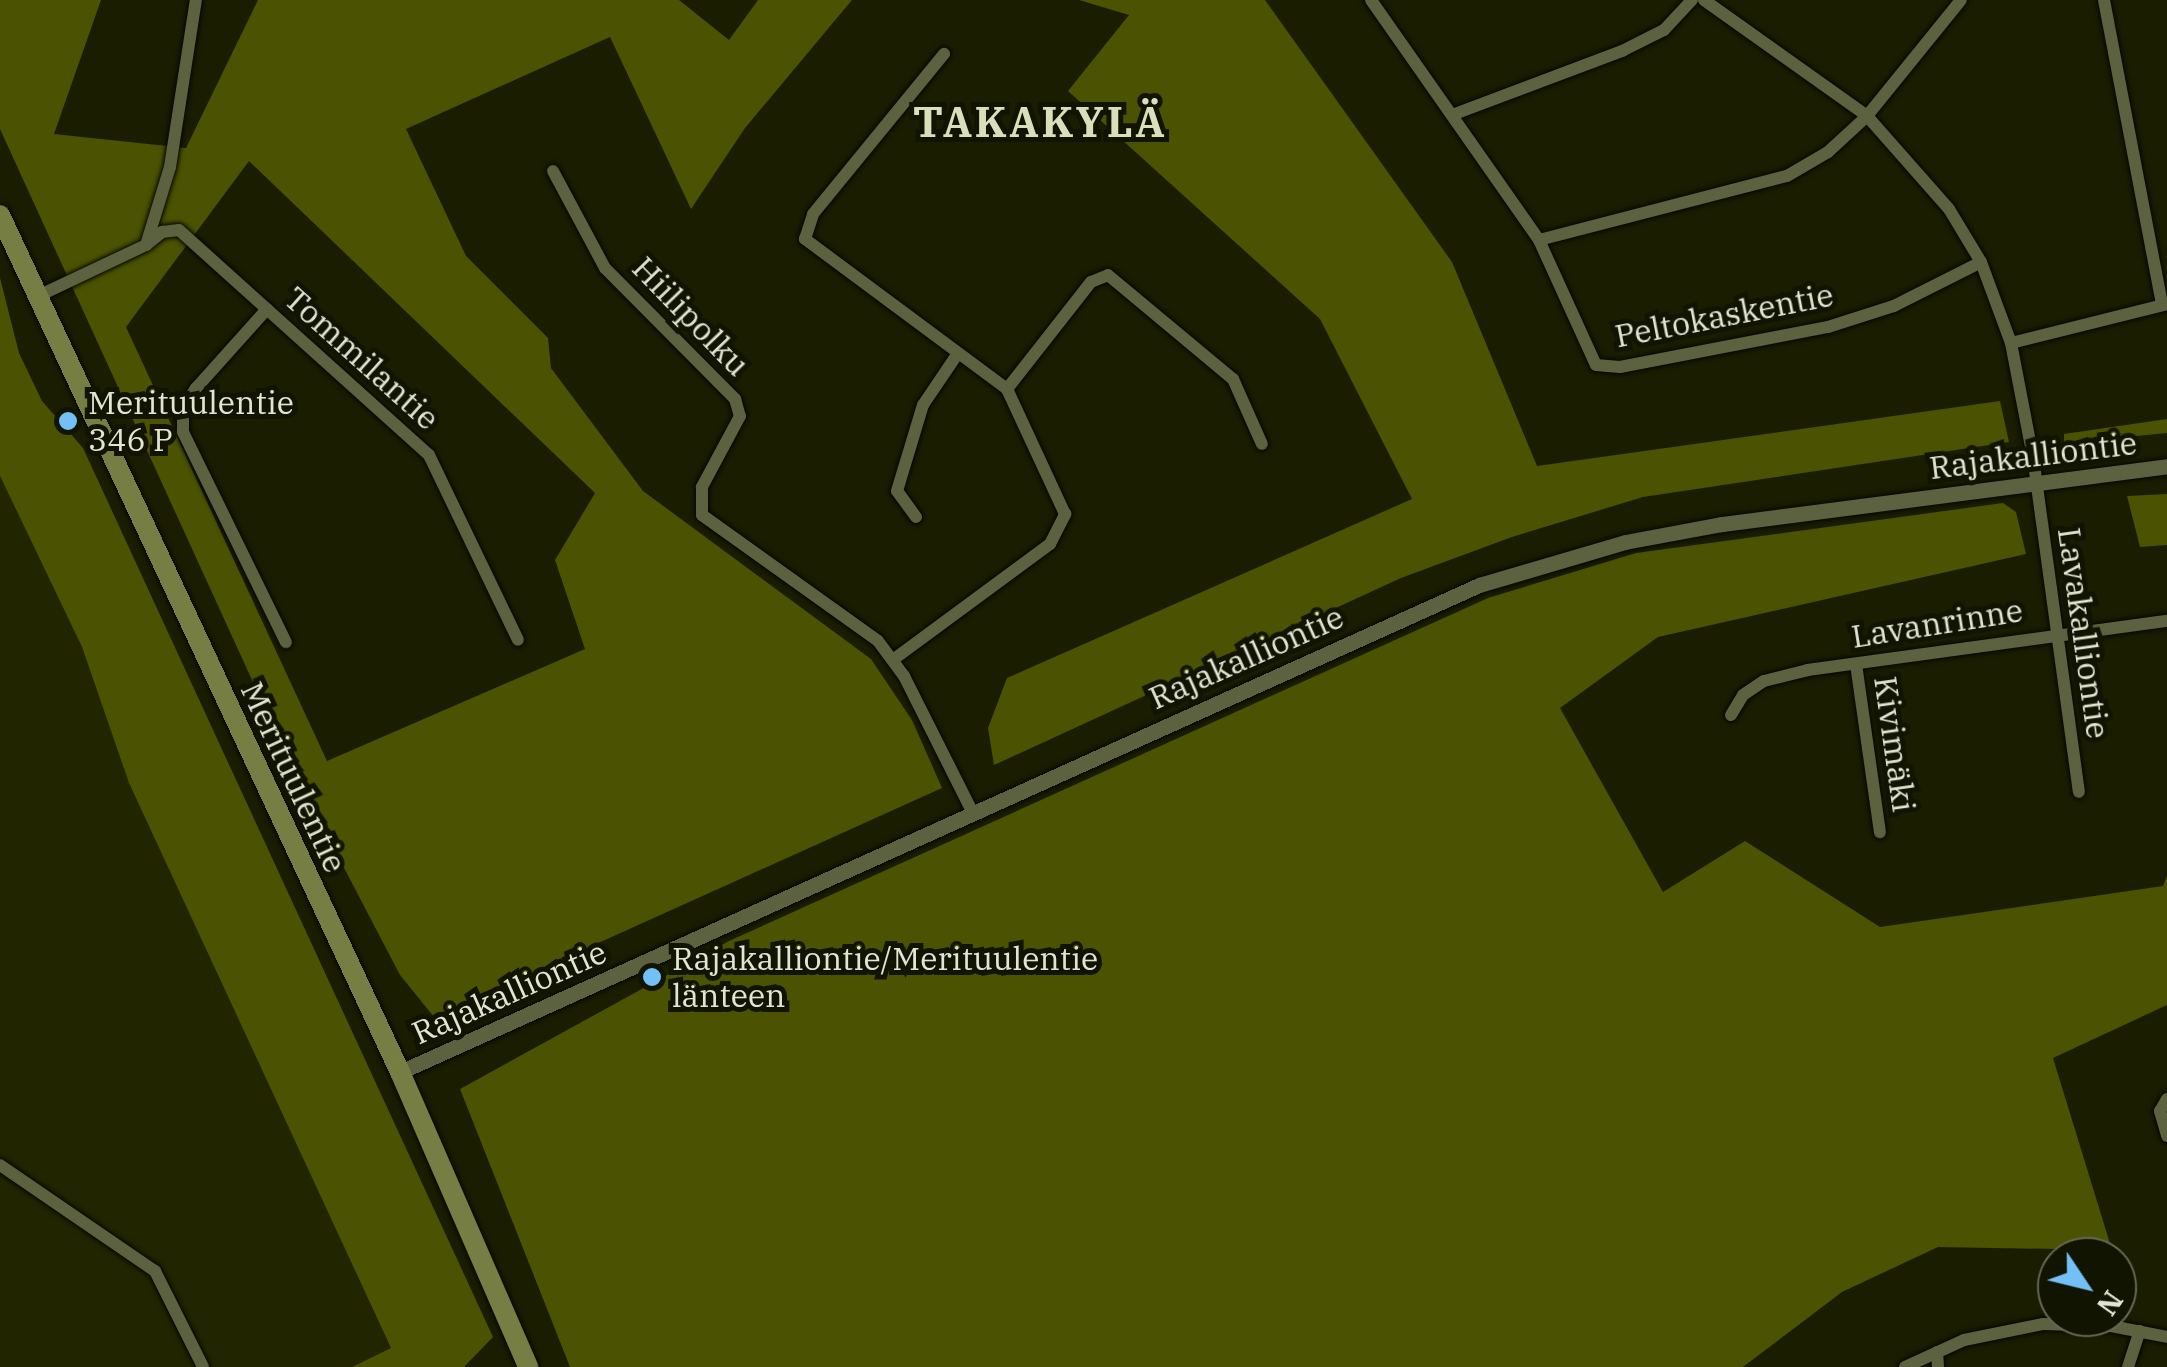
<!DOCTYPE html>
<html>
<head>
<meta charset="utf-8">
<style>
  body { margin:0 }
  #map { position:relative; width:2167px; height:1367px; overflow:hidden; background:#1a1d00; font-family:"IBM Plex Serif",serif }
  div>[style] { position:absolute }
  .built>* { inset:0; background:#212500 }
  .forest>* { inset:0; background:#4b5201 }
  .roads { filter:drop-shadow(0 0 2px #060700) drop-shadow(0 0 2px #060700) }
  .minor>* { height:12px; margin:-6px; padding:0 6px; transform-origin:6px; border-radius:6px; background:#5c6140 }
  .tertiary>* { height:15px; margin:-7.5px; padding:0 7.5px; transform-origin:7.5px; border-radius:7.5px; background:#5c6140 }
  .primary>* { height:20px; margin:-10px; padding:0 10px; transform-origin:10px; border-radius:10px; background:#767e44 }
  .dots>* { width:28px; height:28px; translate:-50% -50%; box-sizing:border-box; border:5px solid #111400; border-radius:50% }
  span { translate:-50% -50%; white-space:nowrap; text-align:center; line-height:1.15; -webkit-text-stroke:10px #111400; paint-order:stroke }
  .street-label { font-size:32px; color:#e2e5d3 }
  .poi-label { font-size:32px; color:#e2e5d3 }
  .left { translate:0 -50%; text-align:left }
  .district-label { font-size:42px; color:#d8dfba; font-weight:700; letter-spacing:2.5px }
  .north { position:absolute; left:2037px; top:1237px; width:100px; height:100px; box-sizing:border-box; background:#111400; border:2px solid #656854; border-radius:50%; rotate:125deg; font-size:28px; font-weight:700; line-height:40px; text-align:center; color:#e2e5d3 }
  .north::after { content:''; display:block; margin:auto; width:35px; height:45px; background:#74c0f6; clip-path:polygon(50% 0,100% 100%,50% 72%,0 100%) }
</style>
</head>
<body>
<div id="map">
  <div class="built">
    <div style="clip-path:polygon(0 476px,82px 647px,129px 783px,391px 1348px,352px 1367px,0 1367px)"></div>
  </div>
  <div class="forest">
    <div style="clip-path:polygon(evenodd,0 0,101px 0,54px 134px,186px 148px,258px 0,679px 0,729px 40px,758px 0,852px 0,745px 128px,691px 209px,610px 37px,406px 129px,466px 256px,548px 338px,551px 368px,643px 491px,871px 659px,912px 720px,942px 788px,434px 1017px,400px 975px,295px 774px,0 129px,0 0,249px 161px,595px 493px,555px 560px,585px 649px,327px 761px,126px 327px,249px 161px)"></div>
    <div style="clip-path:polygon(1079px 0,1265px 0,1452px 262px,1537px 466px,2000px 401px,2009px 442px,1643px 497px,1512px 537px,1401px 578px,994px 765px,988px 728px,1007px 678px,1412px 499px,1320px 319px,1068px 91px,1129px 15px)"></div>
    <div style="clip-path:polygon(0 278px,19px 353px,42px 401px,83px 448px,493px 1337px,464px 1367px,352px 1367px,391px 1348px,129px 783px,82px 647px,0 476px)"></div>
    <div style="clip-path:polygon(2167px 419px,2167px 433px,2064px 443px,2064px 434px)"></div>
    <div style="clip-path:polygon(2167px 494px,2167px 545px,2140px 547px,2127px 496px)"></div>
    <div style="clip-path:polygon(2003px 503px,2016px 512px,2026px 554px,1658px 637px,1560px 708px,1663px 892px,1745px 841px,1880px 927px,2163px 886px,2167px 876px,2167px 1005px,2053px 1058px,2112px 1250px,1938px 1247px,1842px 1292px,1743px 1367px,570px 1367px,460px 1089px,729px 941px,1488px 598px,1636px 553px)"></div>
  </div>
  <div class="roads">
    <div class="minor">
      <div style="left:1371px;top:0;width:293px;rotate:55deg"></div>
      <div style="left:1539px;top:240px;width:137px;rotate:65.5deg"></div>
      <div style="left:1596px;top:365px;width:24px;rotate:5deg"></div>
      <div style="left:1620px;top:367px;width:212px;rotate:-10.9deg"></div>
      <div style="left:1828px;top:327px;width:69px;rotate:-17.7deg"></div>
      <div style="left:1894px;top:306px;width:97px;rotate:-26.8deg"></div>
      <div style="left:1704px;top:0;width:200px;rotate:35.4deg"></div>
      <div style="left:1867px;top:116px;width:124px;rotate:48.6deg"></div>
      <div style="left:1949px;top:209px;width:62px;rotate:58.9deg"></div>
      <div style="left:1981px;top:262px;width:86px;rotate:69.7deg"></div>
      <div style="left:2011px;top:343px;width:116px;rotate:79.1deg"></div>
      <div style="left:2033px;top:457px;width:338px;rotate:82.2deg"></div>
      <div style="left:2104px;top:0;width:310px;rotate:79.2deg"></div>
      <div style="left:1452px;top:115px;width:182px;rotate:-20.6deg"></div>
      <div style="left:1622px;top:51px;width:47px;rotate:-26.6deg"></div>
      <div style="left:1664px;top:30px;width:41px;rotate:-47deg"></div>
      <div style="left:553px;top:171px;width:110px;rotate:61.8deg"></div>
      <div style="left:605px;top:268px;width:185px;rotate:45.2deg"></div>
      <div style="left:735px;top:399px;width:18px;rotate:74deg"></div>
      <div style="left:740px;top:416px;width:81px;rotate:118.2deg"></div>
      <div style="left:702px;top:487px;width:28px;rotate:90deg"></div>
      <div style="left:702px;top:515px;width:216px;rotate:35.6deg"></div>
      <div style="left:878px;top:641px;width:44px;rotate:53.4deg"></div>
      <div style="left:904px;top:676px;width:151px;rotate:63.3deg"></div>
      <div style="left:1539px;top:240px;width:256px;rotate:-14.5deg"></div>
      <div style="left:1787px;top:176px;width:48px;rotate:-30.3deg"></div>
      <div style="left:1828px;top:152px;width:53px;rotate:-42.7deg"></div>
      <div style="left:1867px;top:116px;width:149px;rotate:-51deg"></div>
      <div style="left:146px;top:245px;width:21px;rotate:-39deg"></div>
      <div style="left:162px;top:232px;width:17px;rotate:-7deg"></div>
      <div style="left:179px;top:230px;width:336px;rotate:42deg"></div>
      <div style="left:429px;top:455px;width:205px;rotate:64.3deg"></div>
      <div style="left:36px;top:297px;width:122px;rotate:-25.3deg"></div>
      <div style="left:146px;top:245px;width:82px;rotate:-72.9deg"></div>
      <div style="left:170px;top:167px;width:169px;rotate:-81.2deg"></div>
      <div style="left:267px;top:309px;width:106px;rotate:131.9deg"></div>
      <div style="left:196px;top:388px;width:24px;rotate:123deg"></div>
      <div style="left:183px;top:408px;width:24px;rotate:90deg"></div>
      <div style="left:183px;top:432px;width:234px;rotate:63.9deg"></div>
      <div style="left:2011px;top:343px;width:161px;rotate:-14deg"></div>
      <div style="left:1007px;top:389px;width:136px;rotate:-51.9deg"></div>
      <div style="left:1091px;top:282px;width:18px;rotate:-22deg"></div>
      <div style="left:1108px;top:275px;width:163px;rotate:39.8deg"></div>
      <div style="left:1233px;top:379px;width:71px;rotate:66deg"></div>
      <div style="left:916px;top:517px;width:32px;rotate:-126deg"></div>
      <div style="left:897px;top:491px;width:90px;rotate:-73.2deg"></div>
      <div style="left:923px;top:405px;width:59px;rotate:-56deg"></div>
      <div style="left:894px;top:659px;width:194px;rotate:-36.4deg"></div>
      <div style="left:1050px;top:544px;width:34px;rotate:-63deg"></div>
      <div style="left:1065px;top:514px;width:138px;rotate:-114.9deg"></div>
      <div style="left:1007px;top:389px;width:252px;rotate:-143.4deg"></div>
      <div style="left:805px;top:239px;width:26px;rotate:-72deg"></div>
      <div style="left:813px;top:214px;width:207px;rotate:-50.7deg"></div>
      <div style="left:1856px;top:664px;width:170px;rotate:81.9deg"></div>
      <div style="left:1731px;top:715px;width:23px;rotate:-59deg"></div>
      <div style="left:1743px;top:695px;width:25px;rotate:-34deg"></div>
      <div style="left:1764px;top:681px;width:45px;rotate:-14deg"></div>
      <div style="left:1808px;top:670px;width:362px;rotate:-7.8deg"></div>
      <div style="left:2167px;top:1099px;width:14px;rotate:120deg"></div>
      <div style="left:2160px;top:1111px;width:26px;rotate:74deg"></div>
      <div style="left:0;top:1165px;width:188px;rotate:34.4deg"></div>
      <div style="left:155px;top:1271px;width:107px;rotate:63.4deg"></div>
      <div style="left:1937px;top:1352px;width:15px;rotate:86deg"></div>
      <div style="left:1905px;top:1367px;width:65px;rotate:-24.6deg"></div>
      <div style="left:1964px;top:1340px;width:81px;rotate:-11.4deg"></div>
      <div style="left:2043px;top:1324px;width:68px;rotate:1.7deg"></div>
      <div style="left:2111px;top:1326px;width:57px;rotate:11.1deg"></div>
      <div style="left:2128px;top:1367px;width:38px;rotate:-72deg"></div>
    </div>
    <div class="tertiary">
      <div style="left:400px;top:1072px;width:1184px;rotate:-24.29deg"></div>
      <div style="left:1479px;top:585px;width:152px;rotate:-16.4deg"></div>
      <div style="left:1625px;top:542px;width:99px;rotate:-10.5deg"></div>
      <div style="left:1722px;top:524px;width:449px;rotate:-7.4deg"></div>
    </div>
    <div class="primary">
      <div style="left:0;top:215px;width:946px;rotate:64.98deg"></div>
      <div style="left:400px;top:1072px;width:322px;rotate:66.5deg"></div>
    </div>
  </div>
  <div class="dots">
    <div style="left:68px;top:421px;background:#74c0f6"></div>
    <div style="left:652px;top:977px;background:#74c0f6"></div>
  </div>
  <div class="street-label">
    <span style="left:1724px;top:315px;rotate:-11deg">Peltokaskentie</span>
    <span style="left:691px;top:316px;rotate:46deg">Hiilipolku</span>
    <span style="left:362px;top:358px;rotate:42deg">Tommilantie</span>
    <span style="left:2033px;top:455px;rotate:-7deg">Rajakalliontie</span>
    <span style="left:1937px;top:623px;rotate:-9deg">Lavanrinne</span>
    <span style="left:2084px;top:633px;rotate:82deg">Lavakalliontie</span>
    <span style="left:1246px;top:657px;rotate:-24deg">Rajakalliontie</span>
    <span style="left:1895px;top:744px;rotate:82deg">Kivimäki</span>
    <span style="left:294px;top:777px;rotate:65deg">Merituulentie</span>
    <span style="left:509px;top:992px;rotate:-24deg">Rajakalliontie</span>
  </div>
  <div class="poi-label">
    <span class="left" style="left:88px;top:421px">Merituulentie<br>346 P</span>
    <span class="left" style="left:672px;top:977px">Rajakalliontie/Merituulentie<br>länteen</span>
  </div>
  <div class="district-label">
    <span style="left:1040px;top:122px">TAKAKYLÄ</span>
  </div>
  <div class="north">N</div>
</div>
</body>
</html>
